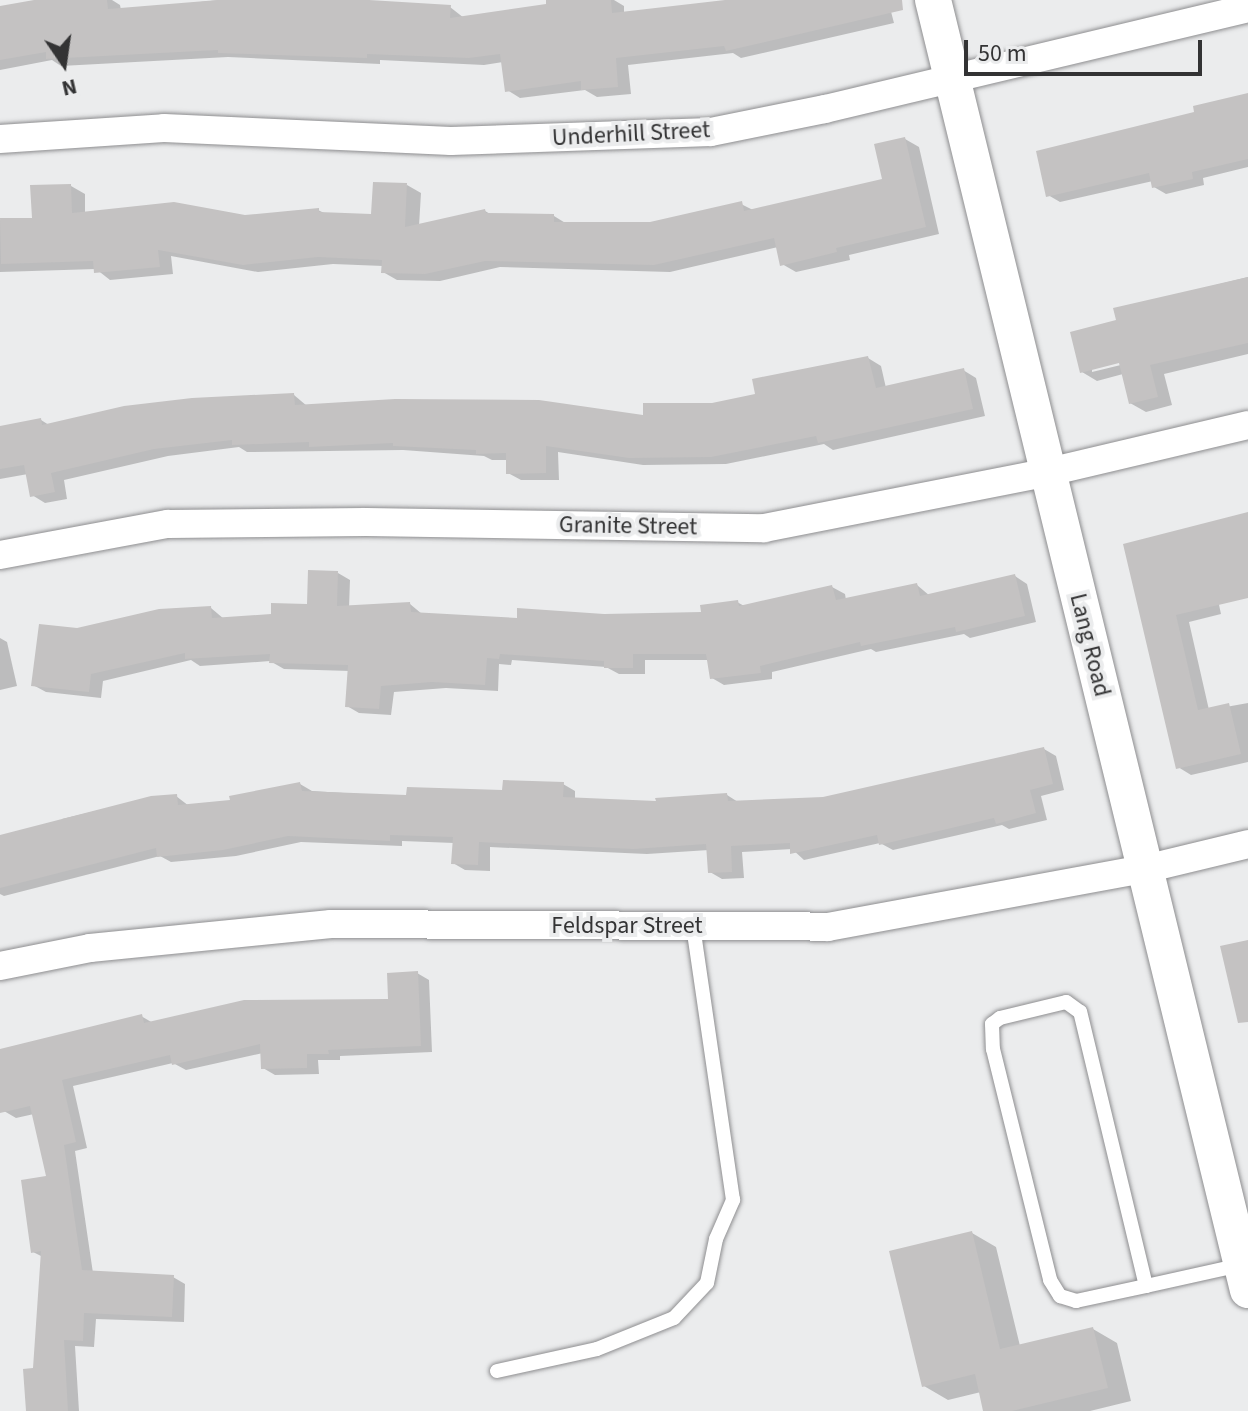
<!DOCTYPE html>
<html>
<head>
<meta charset="utf-8">
<style>
  body { margin:0 }
  #map { position:relative; width:1248px; height:1411px; overflow:hidden; background:#ebeced; font-family:"Source Sans 3",sans-serif }
  div>[style] { position:absolute }
  .shadow>* { inset:0; background:#0003 }
  .building>* { inset:0; background:#c4c2c2 }
  .roads { filter:drop-shadow(0 0 2px #8e8e90) drop-shadow(0 0 2px #8e8e90) }
  .service>* { height:14px; margin:-7px; padding:0 7px; transform-origin:7px; border-radius:7px; background:#fff }
  .minor>* { height:28px; margin:-14px; padding:0 14px; transform-origin:14px; border-radius:14px; background:#fff }
  .tertiary>* { height:36px; margin:-18px; padding:0 18px; transform-origin:18px; border-radius:18px; background:#fff }
  span { translate:-50% -50%; white-space:nowrap; text-align:center; line-height:1.15; -webkit-text-stroke:8px #ebeced; paint-order:stroke }
  .street-label { font-size:24px; color:#333334 }
  .north { position:absolute; left:24px; top:24px; width:80px; height:80px; -webkit-text-stroke:6px #ebeced; paint-order:stroke; rotate:167deg; font-size:22px; font-weight:700; line-height:32px; text-align:center; color:#333334 }
  .north::after { content:''; display:block; margin:auto; width:28px; height:36px; background:#333334; clip-path:polygon(50% 0,100% 100%,50% 72%,0 100%) }
  .scale { position:absolute; left:964px; top:40px; width:238px; height:36px; box-sizing:border-box; border:4px solid #333334; border-top:0; padding-left:10px; font-size:24px; line-height:28px; white-space:nowrap; color:#333334; -webkit-text-stroke:6px #ebeced; paint-order:stroke }
</style>
</head>
<body>
<div id="map">
  <div class="shadow">
    <div style="clip-path:polygon(49px 0,112px 0,120px 5px,121px 10px,220px 0,298px 0,450px 7px,464px 18px,580px 0,614px 0,624px 6px,624px 13px,733px 0,888px 0,894px 23px,741px 58px,733px 53px,628px 65px,631px 94px,597px 97px,585px 90px,520px 98px,507px 90px,503px 62px,484px 65px,380px 60px,380px 64px,228px 57px,61px 66px,52px 60px,0 70px,0 8px)"></div>
    <div style="clip-path:polygon(1248px 96px,1248px 167px,1203px 178px,1204px 185px,1166px 194px,1154px 187px,1153px 181px,1060px 202px,1048px 195px,1197px 113px)"></div>
    <div style="clip-path:polygon(905px 139px,919px 147px,939px 234px,849px 255px,850px 260px,796px 272px,782px 264px,778px 247px,670px 272px,500px 267px,440px 281px,397px 280px,383px 272px,383px 266px,333px 264px,258px 272px,171px 256px,173px 274px,110px 280px,96px 269px,0 272px,0 220px,34px 219px,71px 186px,85px 194px,85px 213px,245px 217px,318px 210px,326px 214px,373px 216px,407px 185px,421px 193px,419px 226px,485px 211px,492px 215px,554px 216px,567px 224px,651px 224px,741px 204px,753px 210px,884px 180px)"></div>
    <div style="clip-path:polygon(evenodd,1248px 277px,1248px 354px,1164px 374px,1172px 405px,1146px 412px,1130px 403px,1123px 374px,1097px 381px,1082px 372px,1119px 321px,1116px 310px,1248px 277px,1128px 359px,1129px 363px,1092px 372px,1092px 368px,1128px 359px)"></div>
    <div style="clip-path:polygon(868px 358px,881px 366px,886px 388px,963px 370px,976px 378px,985px 416px,833px 450px,824px 444px,726px 464px,643px 465px,558px 452px,559px 480px,521px 480px,508px 473px,508px 460px,492px 460px,484px 456px,403px 450px,247px 452px,239px 447px,168px 456px,64px 480px,67px 499px,45px 503px,32px 495px,28px 474px,0 479px,0 428px,41px 420px,49px 425px,294px 395px,307px 406px,645px 417px,757px 396px)"></div>
    <div style="clip-path:polygon(1248px 514px,1248px 593px,1218px 600px,1221px 614px,1189px 622px,1209px 710px,1248px 703px,1248px 762px,1191px 775px,1178px 767px,1126px 546px)"></div>
    <div style="clip-path:polygon(338px 573px,350px 580px,349px 608px,410px 604px,422px 614px,518px 620px,703px 614px,737px 602px,746px 607px,832px 587px,845px 594px,846px 600px,917px 585px,930px 596px,1015px 576px,1027px 584px,1036px 622px,970px 638px,964px 634px,876px 652px,871px 649px,772px 672px,772px 679px,724px 685px,712px 678px,709px 660px,645px 660px,645px 674px,619px 674px,606px 667px,512px 660px,511px 665px,499px 664px,498px 691px,446px 688px,394px 692px,391px 715px,359px 713px,347px 706px,350px 671px,284px 669px,270px 661px,200px 666px,191px 660px,103px 681px,101px 698px,46px 692px,33px 685px,78px 630px,211px 608px,224px 619px,273px 615px,309px 606px)"></div>
    <div style="clip-path:polygon(0 638px,7px 642px,17px 686px,0 690px)"></div>
    <div style="clip-path:polygon(1044px 749px,1056px 756px,1064px 790px,1041px 796px,1047px 820px,1009px 829px,1002px 825px,893px 850px,880px 843px,804px 860px,792px 849px,742px 852px,744px 878px,722px 879px,710px 872px,709px 850px,647px 854px,490px 847px,490px 871px,465px 870px,453px 863px,454px 843px,402px 841px,402px 846px,301px 842px,236px 856px,171px 862px,160px 856px,4px 896px,0 894px,0 839px,63px 822px,62px 819px,151px 798px,176px 796px,189px 806px,232px 801px,300px 784px,312px 791px,408px 797px,504px 792px,563px 784px,575px 791px,575px 800px,658px 803px,727px 795px,738px 802px,823px 799px)"></div>
    <div style="clip-path:polygon(417px 973px,429px 980px,432px 1052px,340px 1056px,340px 1060px,318px 1060px,319px 1074px,275px 1075px,263px 1068px,263px 1053px,186px 1070px,173px 1063px,73px 1086px,87px 1148px,75px 1151px,93px 1273px,173px 1277px,185px 1284px,184px 1322px,96px 1319px,94px 1347px,75px 1346px,79px 1411px,28px 1411px,35px 1370px,43px 1257px,33px 1252px,49px 1178px,34px 1114px,16px 1118px,4px 1111px,0 1094px,0 1051px,141px 1016px,153px 1023px,390px 1001px)"></div>
    <div style="clip-path:polygon(972px 1233px,996px 1247px,1020px 1346px,1093px 1329px,1117px 1343px,1131px 1401px,1090px 1411px,985px 1411px,981px 1392px,948px 1400px,924px 1386px)"></div>
  </div>
  <div class="building">
    <div style="clip-path:polygon(34px 0,107px 0,108px 9px,218px 0,369px 0,451px 5px,450px 18px,546px 4px,546px 0,611px 0,612px 13px,725px 0,902px 0,903px 10px,726px 51px,724px 46px,616px 58px,618px 87px,581px 90px,581px 81px,505px 92px,500px 54px,469px 58px,367px 54px,367px 58px,218px 53px,218px 50px,46px 59px,46px 52px,0 60px,0 6px)"></div>
    <div style="clip-path:polygon(1248px 93px,1248px 159px,1192px 172px,1193px 179px,1152px 188px,1149px 173px,1046px 197px,1036px 151px,1194px 112px,1193px 106px)"></div>
    <div style="clip-path:polygon(905px 137px,926px 227px,836px 248px,837px 252px,780px 266px,774px 238px,654px 265px,485px 261px,425px 274px,381px 273px,382px 260px,318px 257px,243px 265px,158px 250px,160px 267px,94px 273px,93px 261px,1px 264px,0 218px,32px 218px,30px 185px,71px 184px,72px 213px,174px 202px,245px 215px,319px 208px,319px 212px,371px 214px,373px 182px,407px 183px,405px 227px,485px 209px,486px 213px,554px 214px,554px 222px,650px 222px,742px 201px,744px 211px,882px 179px,874px 144px)"></div>
    <div style="clip-path:polygon(1248px 277px,1248px 343px,1150px 365px,1158px 397px,1129px 404px,1119px 363px,1080px 373px,1070px 332px,1116px 320px,1113px 308px)"></div>
    <div style="clip-path:polygon(868px 356px,876px 388px,964px 368px,973px 409px,818px 443px,816px 436px,711px 457px,629px 458px,546px 446px,546px 473px,506px 474px,506px 453px,476px 454px,476px 450px,393px 446px,393px 443px,309px 447px,309px 442px,232px 445px,232px 440px,154px 449px,51px 473px,55px 492px,30px 497px,24px 465px,0 469px,0 426px,41px 418px,42px 425px,124px 406px,192px 398px,294px 393px,295px 405px,395px 399px,539px 400px,643px 415px,643px 403px,712px 403px,755px 394px,752px 379px)"></div>
    <div style="clip-path:polygon(1248px 512px,1248px 598px,1176px 615px,1198px 710px,1229px 703px,1241px 754px,1176px 769px,1123px 544px)"></div>
    <div style="clip-path:polygon(308px 570px,338px 571px,337px 606px,410px 602px,411px 612px,517px 618px,517px 608px,604px 614px,701px 612px,700px 605px,738px 600px,739px 606px,832px 585px,836px 600px,917px 583px,920px 596px,1015px 574px,1025px 616px,956px 632px,955px 627px,861px 646px,860px 642px,760px 666px,761px 673px,710px 679px,706px 654px,633px 654px,633px 668px,604px 668px,604px 661px,500px 654px,499px 659px,487px 658px,485px 685px,432px 682px,381px 686px,379px 709px,345px 707px,348px 665px,269px 663px,270px 654px,185px 659px,185px 653px,91px 674px,89px 692px,31px 686px,39px 624px,77px 628px,159px 609px,211px 606px,212px 618px,271px 614px,271px 603px,307px 604px)"></div>
    <div style="clip-path:polygon(1044px 747px,1053px 784px,1030px 790px,1036px 813px,996px 824px,994px 818px,879px 845px,877px 835px,790px 854px,790px 843px,731px 846px,732px 872px,708px 873px,706px 844px,634px 849px,479px 842px,478px 865px,451px 864px,453px 837px,390px 835px,390px 841px,288px 836px,223px 850px,157px 857px,156px 848px,0 888px,0 835px,151px 796px,177px 794px,178px 805px,230px 800px,229px 796px,300px 782px,302px 791px,406px 795px,407px 787px,502px 790px,503px 780px,564px 782px,563px 797px,656px 801px,655px 798px,727px 793px,728px 801px,823px 797px)"></div>
    <div style="clip-path:polygon(1248px 940px,1248px 1022px,1238px 1023px,1220px 946px)"></div>
    <div style="clip-path:polygon(418px 971px,421px 1046px,328px 1050px,329px 1054px,307px 1054px,307px 1068px,261px 1069px,260px 1044px,172px 1065px,170px 1055px,62px 1080px,76px 1142px,64px 1145px,82px 1270px,174px 1275px,172px 1317px,84px 1313px,83px 1341px,64px 1340px,68px 1411px,26px 1411px,23px 1369px,33px 1368px,41px 1251px,31px 1253px,21px 1180px,46px 1176px,30px 1106px,0 1113px,0 1049px,142px 1014px,144px 1023px,244px 1000px,388px 999px,387px 973px)"></div>
    <div style="clip-path:polygon(972px 1231px,1000px 1349px,1093px 1327px,1108px 1388px,1012px 1411px,983px 1411px,975px 1374px,922px 1387px,889px 1251px)"></div>
  </div>
  <div class="roads">
    <div class="service">
      <div style="left:1146px;top:1286px;width:282px;rotate:-103.5deg"></div>
      <div style="left:1080px;top:1012px;width:17px;rotate:-144deg"></div>
      <div style="left:1066px;top:1002px;width:68px;rotate:166.4deg"></div>
      <div style="left:1000px;top:1018px;width:10px;rotate:143deg"></div>
      <div style="left:992px;top:1024px;width:25px;rotate:88deg"></div>
      <div style="left:993px;top:1049px;width:238px;rotate:76.1deg"></div>
      <div style="left:1050px;top:1280px;width:19px;rotate:58deg"></div>
      <div style="left:1060px;top:1296px;width:17px;rotate:17deg"></div>
      <div style="left:1076px;top:1301px;width:72px;rotate:-12.1deg"></div>
      <div style="left:1146px;top:1286px;width:97px;rotate:-12.5deg"></div>
      <div style="left:497px;top:1371px;width:102px;rotate:-12.4deg"></div>
      <div style="left:597px;top:1349px;width:83px;rotate:-21.9deg"></div>
      <div style="left:674px;top:1318px;width:48px;rotate:-46.7deg"></div>
      <div style="left:707px;top:1283px;width:45px;rotate:-78.4deg"></div>
      <div style="left:716px;top:1239px;width:43px;rotate:-66.4deg"></div>
      <div style="left:733px;top:1200px;width:277px;rotate:-98.3deg"></div>
    </div>
    <div class="minor">
      <div style="left:0;top:139px;width:164px;rotate:-3.8deg"></div>
      <div style="left:164px;top:128px;width:287px;rotate:2.6deg"></div>
      <div style="left:451px;top:141px;width:260px;rotate:-2deg"></div>
      <div style="left:711px;top:132px;width:116px;rotate:-11.4deg"></div>
      <div style="left:825px;top:109px;width:435px;rotate:-13.4deg"></div>
      <div style="left:0;top:555px;width:171px;rotate:-10.5deg"></div>
      <div style="left:168px;top:524px;width:197px;rotate:-0.6deg"></div>
      <div style="left:365px;top:522px;width:399px;rotate:0.9deg"></div>
      <div style="left:764px;top:528px;width:290px;rotate:-11.1deg"></div>
      <div style="left:1049px;top:472px;width:204px;rotate:-13.3deg"></div>
      <div style="left:0;top:966px;width:92px;rotate:-11.3deg"></div>
      <div style="left:90px;top:948px;width:242px;rotate:-5.7deg"></div>
      <div style="left:331px;top:924px;width:497px;rotate:0.3deg"></div>
      <div style="left:828px;top:927px;width:322px;rotate:-10.4deg"></div>
      <div style="left:1145px;top:869px;width:106px;rotate:-13.6deg"></div>
    </div>
    <div class="tertiary">
      <div style="left:933px;top:0;width:1328px;rotate:76.28deg"></div>
    </div>
  </div>
  <div class="street-label">
    <span style="left:631px;top:134px;rotate:-3deg">Underhill Street</span>
    <span style="left:628px;top:526px;rotate:1deg">Granite Street</span>
    <span style="left:1090px;top:645px;rotate:76deg">Lang Road</span>
    <span style="left:627px;top:926px">Feldspar Street</span>
  </div>
  <div class="north">N</div>
  <div class="scale">50 m</div>
</div>
</body>
</html>
